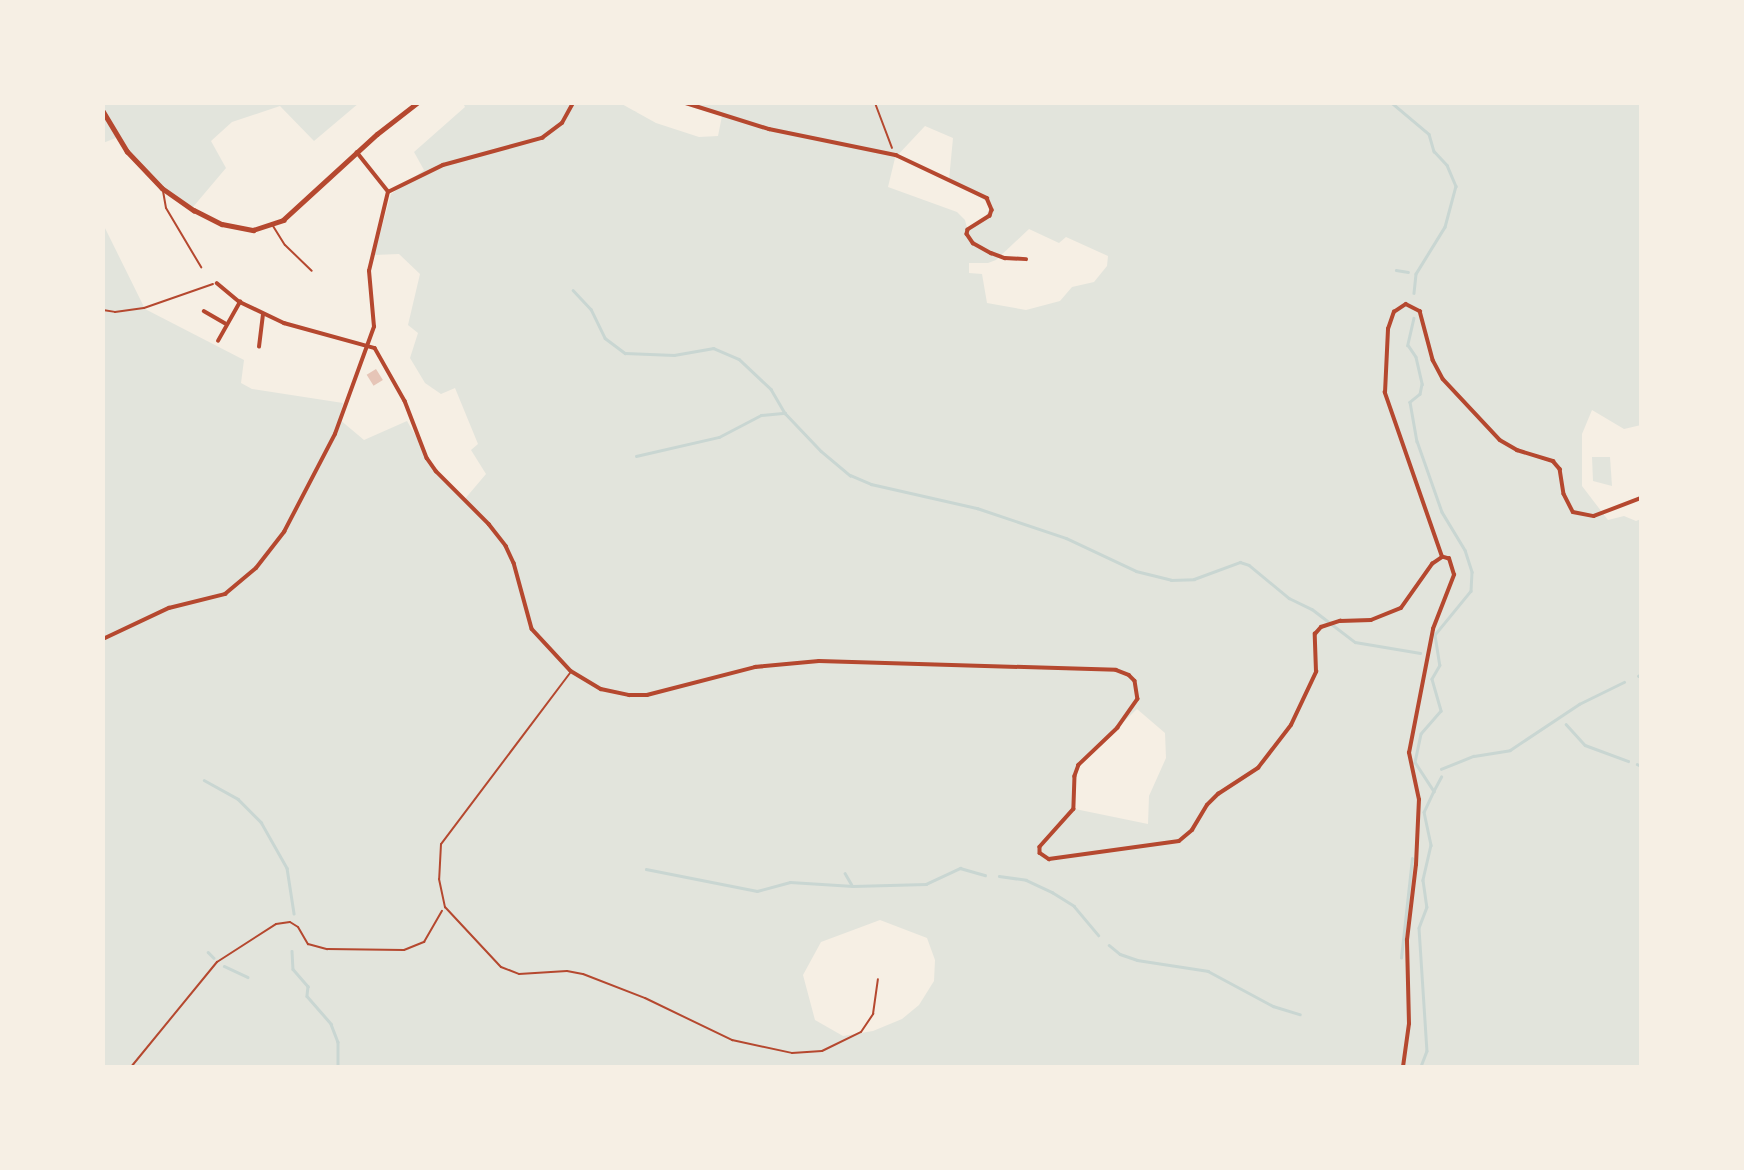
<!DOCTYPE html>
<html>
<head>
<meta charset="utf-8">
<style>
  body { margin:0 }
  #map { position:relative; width:1744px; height:1170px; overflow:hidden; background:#f6efe4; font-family:"Golos Text",sans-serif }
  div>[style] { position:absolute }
  .green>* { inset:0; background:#e2e4dc }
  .stream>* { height:2.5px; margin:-1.25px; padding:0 1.25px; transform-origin:1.25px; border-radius:1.25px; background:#c9d6d2 }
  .building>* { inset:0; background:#e6c5b7; transform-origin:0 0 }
  .path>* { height:2px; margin:-1px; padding:0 1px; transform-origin:1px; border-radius:1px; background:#b5482f }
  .service>* { height:2px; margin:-1px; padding:0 1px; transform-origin:1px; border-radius:1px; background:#b5482f }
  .minor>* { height:3.5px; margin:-1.75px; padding:0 1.75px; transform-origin:1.75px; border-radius:1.75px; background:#b5482f }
  .tertiary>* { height:4.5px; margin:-2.25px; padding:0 2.25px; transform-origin:2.25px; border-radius:2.25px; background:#b5482f }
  span { translate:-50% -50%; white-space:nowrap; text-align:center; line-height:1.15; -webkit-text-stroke:7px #f6efe4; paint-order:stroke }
  .frame { position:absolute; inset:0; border:105px solid #f6efe4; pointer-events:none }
</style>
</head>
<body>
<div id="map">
  <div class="green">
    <div style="clip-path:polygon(103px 103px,359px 103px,314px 141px,280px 106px,232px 122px,211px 141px,226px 168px,193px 207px,181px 202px,146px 172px,118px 137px,103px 143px)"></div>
    <div style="clip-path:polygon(evenodd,463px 103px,620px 103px,656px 123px,699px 137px,718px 136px,722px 116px,678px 103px,1641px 103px,1641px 425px,1624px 429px,1592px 410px,1582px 434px,1582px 486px,1608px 520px,1624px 516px,1636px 521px,1641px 519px,1641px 1067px,103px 1067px,103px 224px,145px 309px,244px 360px,241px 383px,252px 389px,343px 403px,339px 419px,364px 440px,407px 421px,436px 471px,464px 500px,486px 474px,471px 450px,478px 444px,455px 388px,441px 394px,425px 383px,410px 358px,418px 333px,408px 325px,420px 274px,399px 254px,374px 255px,391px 194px,424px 170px,414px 152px,465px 107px,463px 103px,925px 126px,953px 138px,949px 180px,986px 201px,990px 207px,985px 218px,967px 228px,965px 220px,957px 212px,888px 187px,895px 158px,925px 126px,463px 103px,1029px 229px,1059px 243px,1066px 237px,1108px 256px,1107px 266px,1094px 282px,1072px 287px,1060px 301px,1026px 310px,987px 303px,982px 274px,969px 273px,969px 263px,988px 263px,996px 260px,1029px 229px,463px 103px,1137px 709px,1165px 733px,1166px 758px,1149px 796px,1148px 824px,1075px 809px,1074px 789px,1079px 765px,1137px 709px,463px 103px,880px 920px,927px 938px,935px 960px,934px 981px,919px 1005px,902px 1019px,873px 1031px,843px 1036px,815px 1020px,803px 975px,821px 942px,880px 920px)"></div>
    <div style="clip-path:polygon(1592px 457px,1610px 457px,1612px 486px,1593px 481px)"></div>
  </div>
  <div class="stream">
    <div style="left:1392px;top:103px;width:48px;rotate:40deg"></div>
    <div style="left:1429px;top:134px;width:18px;rotate:74deg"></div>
    <div style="left:1434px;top:151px;width:19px;rotate:47deg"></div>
    <div style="left:1447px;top:165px;width:23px;rotate:67deg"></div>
    <div style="left:1456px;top:186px;width:42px;rotate:105deg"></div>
    <div style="left:1445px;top:227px;width:55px;rotate:121.7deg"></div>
    <div style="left:1416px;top:274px;width:19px;rotate:96deg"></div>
    <div style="left:1396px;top:270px;width:12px;rotate:9deg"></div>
    <div style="left:573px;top:290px;width:26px;rotate:47deg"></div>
    <div style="left:591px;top:309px;width:32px;rotate:64deg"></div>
    <div style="left:605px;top:338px;width:25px;rotate:37deg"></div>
    <div style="left:625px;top:353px;width:49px;rotate:2.3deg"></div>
    <div style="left:674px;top:355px;width:40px;rotate:-10deg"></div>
    <div style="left:713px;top:348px;width:28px;rotate:23deg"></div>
    <div style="left:739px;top:359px;width:44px;rotate:43.2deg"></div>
    <div style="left:771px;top:389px;width:28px;rotate:60deg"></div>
    <div style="left:785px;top:413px;width:52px;rotate:46.5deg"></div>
    <div style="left:821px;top:451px;width:38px;rotate:40deg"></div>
    <div style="left:850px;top:475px;width:23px;rotate:23deg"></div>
    <div style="left:871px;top:484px;width:109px;rotate:12.8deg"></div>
    <div style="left:977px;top:508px;width:94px;rotate:18.6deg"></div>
    <div style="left:1066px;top:538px;width:77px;rotate:25.2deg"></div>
    <div style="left:1136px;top:571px;width:36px;rotate:14deg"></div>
    <div style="left:1171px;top:580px;width:23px;rotate:-2deg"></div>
    <div style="left:1194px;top:579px;width:49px;rotate:-20.3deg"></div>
    <div style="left:1240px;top:562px;width:9px;rotate:18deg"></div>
    <div style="left:1249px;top:565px;width:52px;rotate:39.5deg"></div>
    <div style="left:1289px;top:598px;width:25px;rotate:26deg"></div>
    <div style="left:1312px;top:609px;width:54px;rotate:37.5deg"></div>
    <div style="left:1355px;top:642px;width:66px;rotate:9.6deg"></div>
    <div style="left:1414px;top:318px;width:28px;rotate:103deg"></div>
    <div style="left:1408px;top:345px;width:14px;rotate:56deg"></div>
    <div style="left:1416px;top:357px;width:28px;rotate:77deg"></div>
    <div style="left:1422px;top:384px;width:10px;rotate:101deg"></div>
    <div style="left:1420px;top:394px;width:13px;rotate:141deg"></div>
    <div style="left:1410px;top:402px;width:40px;rotate:80deg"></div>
    <div style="left:1417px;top:441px;width:75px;rotate:70.6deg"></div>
    <div style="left:1442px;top:512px;width:44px;rotate:58.8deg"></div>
    <div style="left:1465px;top:550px;width:23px;rotate:72deg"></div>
    <div style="left:1472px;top:572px;width:19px;rotate:93deg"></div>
    <div style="left:1471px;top:591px;width:57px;rotate:129.3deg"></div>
    <div style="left:1435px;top:635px;width:30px;rotate:81deg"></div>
    <div style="left:1440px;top:665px;width:16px;rotate:120deg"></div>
    <div style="left:1432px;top:679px;width:33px;rotate:74deg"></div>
    <div style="left:1441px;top:711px;width:30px;rotate:131deg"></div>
    <div style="left:1421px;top:734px;width:29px;rotate:102deg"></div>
    <div style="left:1415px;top:762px;width:35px;rotate:57deg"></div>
    <div style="left:1434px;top:791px;width:23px;rotate:115deg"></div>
    <div style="left:1424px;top:812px;width:34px;rotate:78deg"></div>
    <div style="left:1431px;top:845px;width:36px;rotate:103deg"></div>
    <div style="left:1423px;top:880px;width:27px;rotate:82deg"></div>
    <div style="left:1427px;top:907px;width:22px;rotate:111deg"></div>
    <div style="left:1419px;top:928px;width:123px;rotate:86.3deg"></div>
    <div style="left:1427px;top:1051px;width:17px;rotate:111deg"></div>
    <div style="left:636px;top:456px;width:85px;rotate:-12.9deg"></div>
    <div style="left:719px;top:437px;width:47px;rotate:-27.6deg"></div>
    <div style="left:761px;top:415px;width:24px;rotate:-5deg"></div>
    <div style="left:1638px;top:676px;width:4px;rotate:-34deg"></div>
    <div style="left:1566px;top:724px;width:28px;rotate:48deg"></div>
    <div style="left:1585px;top:745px;width:46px;rotate:20.4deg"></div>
    <div style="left:1637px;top:764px;width:4px;rotate:27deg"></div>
    <div style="left:1441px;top:769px;width:35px;rotate:-22deg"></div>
    <div style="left:1474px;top:756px;width:36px;rotate:-9deg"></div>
    <div style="left:1510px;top:750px;width:83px;rotate:-33.7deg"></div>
    <div style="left:1579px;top:704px;width:50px;rotate:-26.1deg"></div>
    <div style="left:204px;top:780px;width:39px;rotate:29deg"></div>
    <div style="left:238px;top:799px;width:33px;rotate:45deg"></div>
    <div style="left:261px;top:822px;width:53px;rotate:60.5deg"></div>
    <div style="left:287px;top:868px;width:46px;rotate:81.2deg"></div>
    <div style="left:1434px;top:790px;width:15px;rotate:-62deg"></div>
    <div style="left:646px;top:869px;width:113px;rotate:11.2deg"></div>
    <div style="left:757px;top:891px;width:34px;rotate:-15deg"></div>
    <div style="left:790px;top:882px;width:63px;rotate:3.6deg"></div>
    <div style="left:853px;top:886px;width:73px;rotate:-1.6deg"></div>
    <div style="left:926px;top:884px;width:38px;rotate:-25deg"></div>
    <div style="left:960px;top:868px;width:26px;rotate:16deg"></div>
    <div style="left:845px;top:873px;width:14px;rotate:60deg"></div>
    <div style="left:999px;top:876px;width:27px;rotate:8deg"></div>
    <div style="left:1026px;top:880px;width:29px;rotate:25deg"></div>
    <div style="left:1052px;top:892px;width:26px;rotate:32deg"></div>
    <div style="left:1074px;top:906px;width:38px;rotate:50deg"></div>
    <div style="left:1109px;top:945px;width:14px;rotate:39deg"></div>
    <div style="left:1120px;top:954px;width:18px;rotate:19deg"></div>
    <div style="left:1137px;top:960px;width:72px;rotate:8.8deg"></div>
    <div style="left:1208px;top:971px;width:74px;rotate:28.3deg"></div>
    <div style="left:1273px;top:1006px;width:28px;rotate:17deg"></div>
    <div style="left:292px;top:951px;width:18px;rotate:87deg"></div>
    <div style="left:293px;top:969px;width:23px;rotate:49deg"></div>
    <div style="left:308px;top:986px;width:10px;rotate:96deg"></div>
    <div style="left:307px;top:996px;width:37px;rotate:49deg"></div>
    <div style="left:331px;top:1024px;width:19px;rotate:69deg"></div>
    <div style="left:338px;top:1042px;width:25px;rotate:90deg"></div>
    <div style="left:208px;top:952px;width:8px;rotate:45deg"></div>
    <div style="left:1401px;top:958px;width:100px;rotate:-83.7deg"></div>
    <div style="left:224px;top:966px;width:26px;rotate:25deg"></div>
  </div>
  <div class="building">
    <div style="left:376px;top:369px;width:13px;height:11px;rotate:58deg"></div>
  </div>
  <div class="path">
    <div style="left:875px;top:103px;width:48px;rotate:69.3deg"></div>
    <div style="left:103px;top:310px;width:12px;rotate:9deg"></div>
    <div style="left:115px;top:312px;width:29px;rotate:-8deg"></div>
    <div style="left:144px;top:308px;width:73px;rotate:-19.2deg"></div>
    <div style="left:131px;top:1067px;width:136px;rotate:-50.7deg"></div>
    <div style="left:217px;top:962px;width:70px;rotate:-32.8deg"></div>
    <div style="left:276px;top:924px;width:14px;rotate:-8deg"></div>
    <div style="left:290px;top:922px;width:9px;rotate:32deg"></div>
    <div style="left:298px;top:927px;width:20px;rotate:60deg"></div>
    <div style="left:308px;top:944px;width:20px;rotate:15deg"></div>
    <div style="left:327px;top:949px;width:77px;rotate:0.7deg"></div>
    <div style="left:404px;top:950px;width:22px;rotate:-22deg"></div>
    <div style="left:424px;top:942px;width:36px;rotate:-60deg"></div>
  </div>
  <div class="service">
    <div style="left:163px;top:191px;width:17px;rotate:80deg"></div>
    <div style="left:166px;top:208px;width:69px;rotate:59.3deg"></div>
    <div style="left:273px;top:226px;width:22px;rotate:58deg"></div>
    <div style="left:285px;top:245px;width:37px;rotate:44deg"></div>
    <div style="left:570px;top:673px;width:214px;rotate:127deg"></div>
    <div style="left:441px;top:844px;width:35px;rotate:93deg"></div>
    <div style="left:439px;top:879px;width:29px;rotate:78deg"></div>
    <div style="left:445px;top:907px;width:82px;rotate:47deg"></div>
    <div style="left:501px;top:967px;width:19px;rotate:21deg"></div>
    <div style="left:519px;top:974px;width:48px;rotate:-3.6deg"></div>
    <div style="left:567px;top:971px;width:16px;rotate:11deg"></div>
    <div style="left:583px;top:974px;width:66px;rotate:21.2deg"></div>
    <div style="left:645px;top:998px;width:97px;rotate:25.8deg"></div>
    <div style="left:732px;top:1040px;width:61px;rotate:12.2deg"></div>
    <div style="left:792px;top:1053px;width:30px;rotate:-4deg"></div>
    <div style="left:822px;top:1051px;width:43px;rotate:-26deg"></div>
    <div style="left:861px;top:1032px;width:22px;rotate:-56deg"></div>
    <div style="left:873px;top:1014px;width:35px;rotate:-82deg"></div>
  </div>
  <div class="minor">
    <div style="left:686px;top:103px;width:87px;rotate:17.4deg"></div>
    <div style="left:769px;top:129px;width:130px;rotate:11.6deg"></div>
    <div style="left:896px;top:155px;width:101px;rotate:25.3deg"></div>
    <div style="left:987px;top:198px;width:13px;rotate:67deg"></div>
    <div style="left:992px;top:210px;width:6px;rotate:108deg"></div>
    <div style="left:990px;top:216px;width:26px;rotate:148deg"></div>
    <div style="left:968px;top:230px;width:4px;rotate:104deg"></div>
    <div style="left:967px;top:234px;width:11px;rotate:56deg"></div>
    <div style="left:973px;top:243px;width:21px;rotate:29deg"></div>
    <div style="left:991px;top:253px;width:15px;rotate:20deg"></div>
    <div style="left:1005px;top:258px;width:21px;rotate:3deg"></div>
    <div style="left:388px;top:192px;width:61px;rotate:-26.1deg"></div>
    <div style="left:443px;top:165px;width:103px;rotate:-15.3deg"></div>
    <div style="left:542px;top:138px;width:25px;rotate:-37deg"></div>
    <div style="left:562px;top:123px;width:23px;rotate:-61deg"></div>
    <div style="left:217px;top:283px;width:30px;rotate:40deg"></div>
    <div style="left:240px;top:302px;width:49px;rotate:25.5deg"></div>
    <div style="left:284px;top:323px;width:94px;rotate:15.4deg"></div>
    <div style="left:375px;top:348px;width:61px;rotate:60.5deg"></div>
    <div style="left:405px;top:401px;width:61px;rotate:68.9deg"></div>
    <div style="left:427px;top:458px;width:16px;rotate:55deg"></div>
    <div style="left:436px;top:471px;width:75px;rotate:45deg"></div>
    <div style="left:489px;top:524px;width:28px;rotate:52deg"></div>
    <div style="left:506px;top:546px;width:19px;rotate:65deg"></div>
    <div style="left:514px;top:563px;width:68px;rotate:74.7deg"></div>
    <div style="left:532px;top:629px;width:57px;rotate:47.1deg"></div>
    <div style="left:571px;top:671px;width:35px;rotate:31deg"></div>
    <div style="left:601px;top:689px;width:29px;rotate:12deg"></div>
    <div style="left:629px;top:695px;width:18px"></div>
    <div style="left:647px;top:695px;width:112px;rotate:-14.5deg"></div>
    <div style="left:755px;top:667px;width:64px;rotate:-5.4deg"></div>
    <div style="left:819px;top:661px;width:297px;rotate:1.7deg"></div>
    <div style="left:1116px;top:670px;width:14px;rotate:21deg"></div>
    <div style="left:1129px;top:675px;width:8px;rotate:45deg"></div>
    <div style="left:1135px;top:681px;width:18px;rotate:81deg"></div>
    <div style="left:1138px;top:699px;width:35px;rotate:125deg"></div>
    <div style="left:1118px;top:728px;width:54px;rotate:136.5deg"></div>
    <div style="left:1079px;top:765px;width:12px;rotate:110deg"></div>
    <div style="left:1075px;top:776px;width:33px;rotate:92deg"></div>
    <div style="left:1074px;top:809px;width:51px;rotate:131.8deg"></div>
    <div style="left:1040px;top:847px;width:6px;rotate:90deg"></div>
    <div style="left:1040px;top:853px;width:11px;rotate:34deg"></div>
    <div style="left:1049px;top:859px;width:131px;rotate:-7.9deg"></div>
    <div style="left:1179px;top:841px;width:17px;rotate:-40deg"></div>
    <div style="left:1192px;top:830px;width:29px;rotate:-59deg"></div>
    <div style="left:1207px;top:805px;width:16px;rotate:-45deg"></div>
    <div style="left:1218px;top:794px;width:48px;rotate:-33deg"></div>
    <div style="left:1258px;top:768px;width:54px;rotate:-52.5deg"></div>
    <div style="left:1291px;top:725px;width:59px;rotate:-64.7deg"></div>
    <div style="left:1316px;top:672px;width:38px;rotate:-92deg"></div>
    <div style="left:1315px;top:634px;width:9px;rotate:-49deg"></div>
    <div style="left:1321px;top:627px;width:20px;rotate:-18deg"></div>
    <div style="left:1340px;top:621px;width:31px;rotate:-2deg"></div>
    <div style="left:1371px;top:620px;width:32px;rotate:-22deg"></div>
    <div style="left:1401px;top:608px;width:54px;rotate:-54.8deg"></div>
    <div style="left:1432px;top:564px;width:12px;rotate:-35deg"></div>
    <div style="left:204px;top:311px;width:24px;rotate:30deg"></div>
    <div style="left:218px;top:341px;width:45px;rotate:-60.6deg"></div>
    <div style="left:259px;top:347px;width:32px;rotate:-83deg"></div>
    <div style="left:1442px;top:557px;width:174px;rotate:-109.2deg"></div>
    <div style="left:1385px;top:393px;width:64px;rotate:-87.3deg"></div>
    <div style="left:1388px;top:329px;width:18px;rotate:-71deg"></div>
    <div style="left:1394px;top:312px;width:14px;rotate:-34deg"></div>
    <div style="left:1406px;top:304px;width:16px;rotate:27deg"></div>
    <div style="left:1420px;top:311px;width:51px;rotate:75.1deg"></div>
    <div style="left:1433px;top:360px;width:21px;rotate:62deg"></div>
    <div style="left:1443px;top:379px;width:83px;rotate:46.9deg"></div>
    <div style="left:1500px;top:440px;width:20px;rotate:30deg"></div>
    <div style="left:1517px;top:450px;width:38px;rotate:17deg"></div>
    <div style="left:1553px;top:461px;width:11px;rotate:49deg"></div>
    <div style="left:1560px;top:469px;width:25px;rotate:81deg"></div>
    <div style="left:1564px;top:494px;width:20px;rotate:63deg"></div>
    <div style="left:1573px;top:512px;width:21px;rotate:11deg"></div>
    <div style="left:1594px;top:516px;width:50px;rotate:-21deg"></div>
    <div style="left:103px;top:639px;width:73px;rotate:-25.2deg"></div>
    <div style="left:169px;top:608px;width:58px;rotate:-14deg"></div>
    <div style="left:225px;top:594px;width:40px;rotate:-40deg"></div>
    <div style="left:256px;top:568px;width:46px;rotate:-52.1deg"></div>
    <div style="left:284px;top:532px;width:110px;rotate:-62.5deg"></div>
    <div style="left:335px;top:434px;width:114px;rotate:-70deg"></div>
    <div style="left:374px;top:327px;width:56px;rotate:-95.1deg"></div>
    <div style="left:369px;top:271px;width:81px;rotate:-76.5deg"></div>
    <div style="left:388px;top:192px;width:50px;rotate:-128.5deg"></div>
    <div style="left:1403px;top:1067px;width:43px;rotate:-82.1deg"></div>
    <div style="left:1409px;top:1024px;width:84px;rotate:-91.4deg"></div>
    <div style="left:1407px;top:940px;width:76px;rotate:-83.2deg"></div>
    <div style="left:1416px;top:865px;width:65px;rotate:-87.4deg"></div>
    <div style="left:1419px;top:800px;width:48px;rotate:-102deg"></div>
    <div style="left:1409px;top:753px;width:126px;rotate:-79deg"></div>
    <div style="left:1433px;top:629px;width:58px;rotate:-68.7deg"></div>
    <div style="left:1454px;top:575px;width:17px;rotate:-107deg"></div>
    <div style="left:1449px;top:559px;width:7px;rotate:-164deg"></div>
  </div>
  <div class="tertiary">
    <div style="left:103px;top:111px;width:47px;rotate:59deg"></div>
    <div style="left:127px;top:151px;width:51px;rotate:46.6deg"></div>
    <div style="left:162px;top:188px;width:39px;rotate:35deg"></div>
    <div style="left:194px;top:210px;width:31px;rotate:27deg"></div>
    <div style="left:222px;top:224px;width:32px;rotate:11deg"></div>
    <div style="left:253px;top:230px;width:32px;rotate:-18deg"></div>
    <div style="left:283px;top:220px;width:127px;rotate:-42.5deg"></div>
    <div style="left:377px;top:134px;width:51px;rotate:-37.8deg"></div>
  </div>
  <div class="frame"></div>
</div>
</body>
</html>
